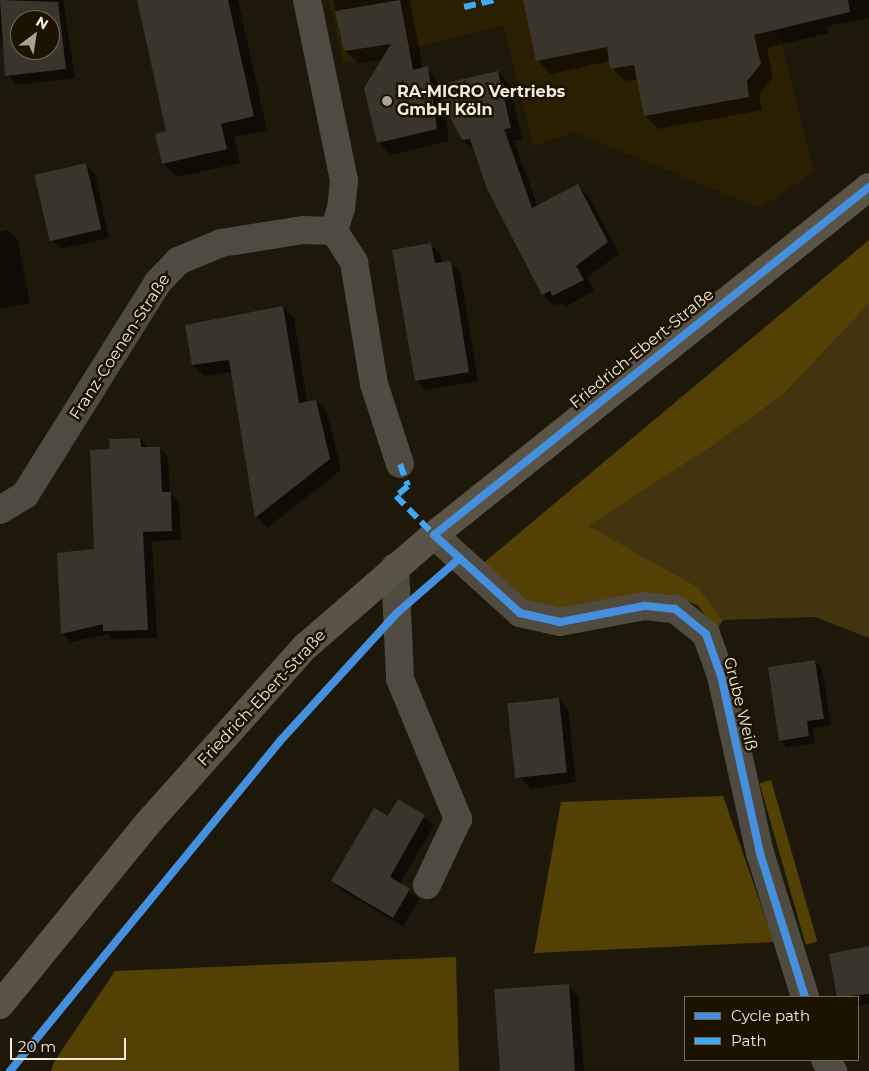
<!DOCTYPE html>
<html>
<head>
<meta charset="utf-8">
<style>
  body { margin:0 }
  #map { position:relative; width:869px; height:1071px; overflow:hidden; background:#1d180a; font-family:Montserrat,sans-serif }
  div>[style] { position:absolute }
  .built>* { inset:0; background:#2b1f01 }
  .green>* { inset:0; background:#42340e }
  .forest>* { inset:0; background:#534004; transform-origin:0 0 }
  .shadow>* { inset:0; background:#0007 }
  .building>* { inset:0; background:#3a352a; transform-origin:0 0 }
  .minor>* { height:28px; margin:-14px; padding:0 14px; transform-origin:14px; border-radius:14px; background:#504b40 }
  .major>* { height:28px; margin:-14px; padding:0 14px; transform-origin:14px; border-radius:14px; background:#595446 }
  .quiet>* { height:6px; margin-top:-3px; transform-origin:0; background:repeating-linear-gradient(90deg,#3fa9f5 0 12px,transparent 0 18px) }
  .cycleway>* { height:8px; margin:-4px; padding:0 4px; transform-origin:4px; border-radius:4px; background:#468fdf }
  .dots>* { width:14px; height:14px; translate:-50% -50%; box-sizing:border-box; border:2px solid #1b1200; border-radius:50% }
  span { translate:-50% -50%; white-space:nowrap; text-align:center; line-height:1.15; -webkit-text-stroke:5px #1b1200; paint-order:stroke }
  .poi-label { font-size:16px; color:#f3ecdd; font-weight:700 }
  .left { translate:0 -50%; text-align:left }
  .street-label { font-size:16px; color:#f3ecdd }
  .legend { position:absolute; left:684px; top:996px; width:175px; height:65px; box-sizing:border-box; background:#1b1200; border:1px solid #716958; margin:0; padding:6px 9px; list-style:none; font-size:15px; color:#f3ecdd }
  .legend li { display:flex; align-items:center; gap:10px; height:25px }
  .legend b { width:25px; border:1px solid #716958 }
  .north { position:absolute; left:10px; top:10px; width:50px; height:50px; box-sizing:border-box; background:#1b1200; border:1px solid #716958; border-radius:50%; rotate:31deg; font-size:14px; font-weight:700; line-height:20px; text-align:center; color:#f3ecdd }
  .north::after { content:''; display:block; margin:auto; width:18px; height:22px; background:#a8a293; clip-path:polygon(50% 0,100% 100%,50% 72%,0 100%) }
  .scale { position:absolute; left:10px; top:1038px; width:116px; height:22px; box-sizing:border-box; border:2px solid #f3ecdd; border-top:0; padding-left:6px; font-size:15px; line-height:18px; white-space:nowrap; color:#f3ecdd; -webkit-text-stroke:4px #1b1200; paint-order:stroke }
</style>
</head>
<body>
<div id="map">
  <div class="built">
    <div style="clip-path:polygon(329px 0,771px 0,814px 172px,760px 208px,574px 132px,533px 146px,504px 26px,343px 64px)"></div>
  </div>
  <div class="green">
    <div style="clip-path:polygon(869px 304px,869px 638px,815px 617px,723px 620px,698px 587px,587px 526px,714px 445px,783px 395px)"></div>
  </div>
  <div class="forest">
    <div style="clip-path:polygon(869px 240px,869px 304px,783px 395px,714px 445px,588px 526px,698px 587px,723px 620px,717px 629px,697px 605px,669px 594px,637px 596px,580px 611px,524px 607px,481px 565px)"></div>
    <div style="left:771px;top:780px;width:168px;height:12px;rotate:74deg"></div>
    <div style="clip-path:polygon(723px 796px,774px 942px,534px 953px,561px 802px)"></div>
    <div style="clip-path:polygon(456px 957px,459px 1071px,51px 1071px,54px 1062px,115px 971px)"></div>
  </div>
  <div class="shadow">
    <div style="clip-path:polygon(evenodd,0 0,63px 0,75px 78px,16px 85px,7px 75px,0 33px,0 0,20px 20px,50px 20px,50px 50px,20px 50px,20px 20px)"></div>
    <div style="clip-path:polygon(138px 0,238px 0,267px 130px,234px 137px,240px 163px,177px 177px,163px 163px,168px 132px)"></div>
    <div style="clip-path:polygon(333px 0,410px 0,423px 69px,427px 68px,441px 86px,498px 72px,509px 84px,522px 139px,514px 141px,538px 207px,578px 186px,589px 197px,619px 254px,587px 277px,594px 291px,565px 307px,561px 303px,554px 306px,543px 294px,476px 152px,463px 140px,443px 101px,449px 141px,391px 155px,378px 142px,383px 59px,358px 63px,345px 51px)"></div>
    <div style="clip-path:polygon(525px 0,869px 0,869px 18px,827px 26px,828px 33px,767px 48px,773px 77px,759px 94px,762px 110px,658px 129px,645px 115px,638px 79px,625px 81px,612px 68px,610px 61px,551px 74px,538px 61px)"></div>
    <div style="clip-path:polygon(85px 164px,95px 174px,109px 238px,61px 249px,51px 240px,36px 176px)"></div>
    <div style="clip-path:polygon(8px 230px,18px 240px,30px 303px,0 309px,0 232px)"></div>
    <div style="clip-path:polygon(431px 245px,440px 254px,442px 263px,450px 262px,460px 272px,478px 381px,425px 390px,416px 380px)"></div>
    <div style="clip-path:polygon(283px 307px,294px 318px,307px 402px,316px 401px,327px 412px,341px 470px,267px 528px,257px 517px,232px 372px,204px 376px,193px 365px)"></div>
    <div style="clip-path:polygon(140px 439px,149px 448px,159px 448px,168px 457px,170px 493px,179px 502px,181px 540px,152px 541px,157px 638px,113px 639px,108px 634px,71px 642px,62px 633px,96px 550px,111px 450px)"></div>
    <div style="clip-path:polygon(815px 661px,822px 669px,831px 725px,813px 728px,815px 743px,787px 748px,780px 740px)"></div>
    <div style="clip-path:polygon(559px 699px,568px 709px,576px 782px,531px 789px,521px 779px)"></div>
    <div style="clip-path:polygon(398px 800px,434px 825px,400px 884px,419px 899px,403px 926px,341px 890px,332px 881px,388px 818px)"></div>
    <div style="clip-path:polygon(869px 948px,869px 1004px,858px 1006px,858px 997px,838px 997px,831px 955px)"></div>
    <div style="clip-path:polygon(568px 985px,578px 995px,584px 1071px,501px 1071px)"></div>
  </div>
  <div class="building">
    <div style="clip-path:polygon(evenodd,0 0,58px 2px,66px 69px,5px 76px,0 0,20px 20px,50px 20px,50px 50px,20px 50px,20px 20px)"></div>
    <div style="clip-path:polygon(137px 0,228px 0,254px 116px,221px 124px,227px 149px,162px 164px,155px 134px,166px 131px)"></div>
    <div style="clip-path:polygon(400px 0,413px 70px,428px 66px,437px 129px,377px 143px,364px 88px,391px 44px,344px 51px,335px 11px)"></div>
    <div style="clip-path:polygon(523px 0,848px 0,850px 12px,754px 35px,761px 64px,747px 81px,749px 97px,644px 116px,634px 65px,610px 69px,607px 47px,536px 61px)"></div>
    <div style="clip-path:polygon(498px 71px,511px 128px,504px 129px,532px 208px,578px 184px,608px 242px,576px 266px,584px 280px,552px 296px,550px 291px,542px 295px,487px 189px,470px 139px,462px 140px,434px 86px)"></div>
    <div style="left:86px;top:163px;width:68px;height:53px;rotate:77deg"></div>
    <div style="clip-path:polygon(431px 243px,435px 263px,451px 261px,469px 372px,415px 381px,392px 250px)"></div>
    <div style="clip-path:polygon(283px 306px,299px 403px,316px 400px,330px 459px,255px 518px,229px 360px,192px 365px,185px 325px)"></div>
    <div style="clip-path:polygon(140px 438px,141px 447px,160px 447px,162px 492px,171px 492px,172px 531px,143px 532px,148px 630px,103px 631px,103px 624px,61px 634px,57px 553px,94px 549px,90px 450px,110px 449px,109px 439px)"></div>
    <div style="clip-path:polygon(815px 660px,824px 719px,807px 721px,809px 736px,779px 741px,768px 667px)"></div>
    <div style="left:559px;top:698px;width:75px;height:52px;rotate:84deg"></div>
    <div style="clip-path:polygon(398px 799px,425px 815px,390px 877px,410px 889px,393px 918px,331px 881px,374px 808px,388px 816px)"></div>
    <div style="clip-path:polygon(869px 946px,869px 994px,837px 997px,829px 954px)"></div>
    <div style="left:569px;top:984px;width:87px;height:75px;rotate:86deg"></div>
  </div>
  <div class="minor">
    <div style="left:307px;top:0;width:185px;rotate:78.4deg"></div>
    <div style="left:344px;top:181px;width:27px;rotate:96deg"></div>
    <div style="left:341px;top:208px;width:24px;rotate:107deg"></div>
    <div style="left:334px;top:231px;width:37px;rotate:57deg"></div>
    <div style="left:354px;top:262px;width:124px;rotate:80.7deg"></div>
    <div style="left:374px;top:384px;width:84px;rotate:72deg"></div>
    <div style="left:0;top:510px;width:29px;rotate:-31deg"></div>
    <div style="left:25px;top:495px;width:251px;rotate:-58deg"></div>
    <div style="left:158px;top:282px;width:29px;rotate:-46deg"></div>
    <div style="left:178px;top:261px;width:47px;rotate:-22.7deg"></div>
    <div style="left:221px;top:243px;width:83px;rotate:-9deg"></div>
    <div style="left:303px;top:230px;width:31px;rotate:2deg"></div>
    <div style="left:434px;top:535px;width:116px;rotate:42.2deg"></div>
    <div style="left:520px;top:613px;width:41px;rotate:12.7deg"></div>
    <div style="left:560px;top:622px;width:86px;rotate:-10.8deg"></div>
    <div style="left:644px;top:606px;width:31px;rotate:6deg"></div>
    <div style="left:675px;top:609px;width:40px;rotate:39deg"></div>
    <div style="left:706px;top:634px;width:45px;rotate:70.3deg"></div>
    <div style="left:721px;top:676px;width:181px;rotate:77.6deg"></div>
    <div style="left:760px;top:853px;width:151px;rotate:72.6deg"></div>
    <div style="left:395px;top:567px;width:112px;rotate:87.4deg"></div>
    <div style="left:400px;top:679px;width:152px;rotate:67.5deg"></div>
    <div style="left:458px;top:819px;width:73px;rotate:115.2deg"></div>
    <div style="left:825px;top:1060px;width:14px;rotate:54deg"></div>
  </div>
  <div class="major">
    <div style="left:0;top:1005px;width:235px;rotate:-50.9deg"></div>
    <div style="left:148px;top:823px;width:236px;rotate:-48.3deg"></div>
    <div style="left:305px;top:647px;width:171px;rotate:-41deg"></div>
    <div style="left:434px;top:535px;width:557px;rotate:-38.66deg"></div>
  </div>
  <div class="quiet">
    <div style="left:464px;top:7px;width:31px;rotate:-13deg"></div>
    <div style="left:400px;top:464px;width:23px;rotate:70deg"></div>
    <div style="left:408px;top:486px;width:16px;rotate:140deg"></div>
    <div style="left:396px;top:496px;width:54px;rotate:45.7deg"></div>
  </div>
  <div class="cycleway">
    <div style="left:805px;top:997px;width:151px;rotate:-107.4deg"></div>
    <div style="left:760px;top:853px;width:181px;rotate:-102.4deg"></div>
    <div style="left:721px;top:676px;width:45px;rotate:-109.7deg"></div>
    <div style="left:706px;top:634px;width:40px;rotate:-141deg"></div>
    <div style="left:675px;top:609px;width:31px;rotate:-174deg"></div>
    <div style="left:644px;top:606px;width:86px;rotate:169.2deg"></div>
    <div style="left:560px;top:622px;width:41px;rotate:-167.3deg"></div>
    <div style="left:520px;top:613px;width:116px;rotate:-137.8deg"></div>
    <div style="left:434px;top:535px;width:557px;rotate:-38.66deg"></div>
    <div style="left:10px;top:1071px;width:426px;rotate:-50.7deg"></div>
    <div style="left:280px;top:741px;width:173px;rotate:-47.6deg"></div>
    <div style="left:397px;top:613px;width:82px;rotate:-41.1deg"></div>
  </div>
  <div class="dots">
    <div style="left:387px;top:101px;background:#a8a293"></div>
  </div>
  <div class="poi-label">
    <span class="left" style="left:397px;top:101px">RA-MICRO Vertriebs<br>GmbH Köln</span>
  </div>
  <div class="street-label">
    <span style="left:120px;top:347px;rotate:-57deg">Franz-Coenen-Straße</span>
    <span style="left:642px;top:349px;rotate:-39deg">Friedrich-Ebert-Straße</span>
    <span style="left:262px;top:698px;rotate:-47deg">Friedrich-Ebert-Straße</span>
    <span style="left:740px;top:704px;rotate:76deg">Grube Weiß</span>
  </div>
  <ul class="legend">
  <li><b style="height:6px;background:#468fdf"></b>Cycle path</li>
  <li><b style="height:6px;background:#3fa9f5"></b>Path</li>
  </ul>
  <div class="north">N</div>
  <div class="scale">20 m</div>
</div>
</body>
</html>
